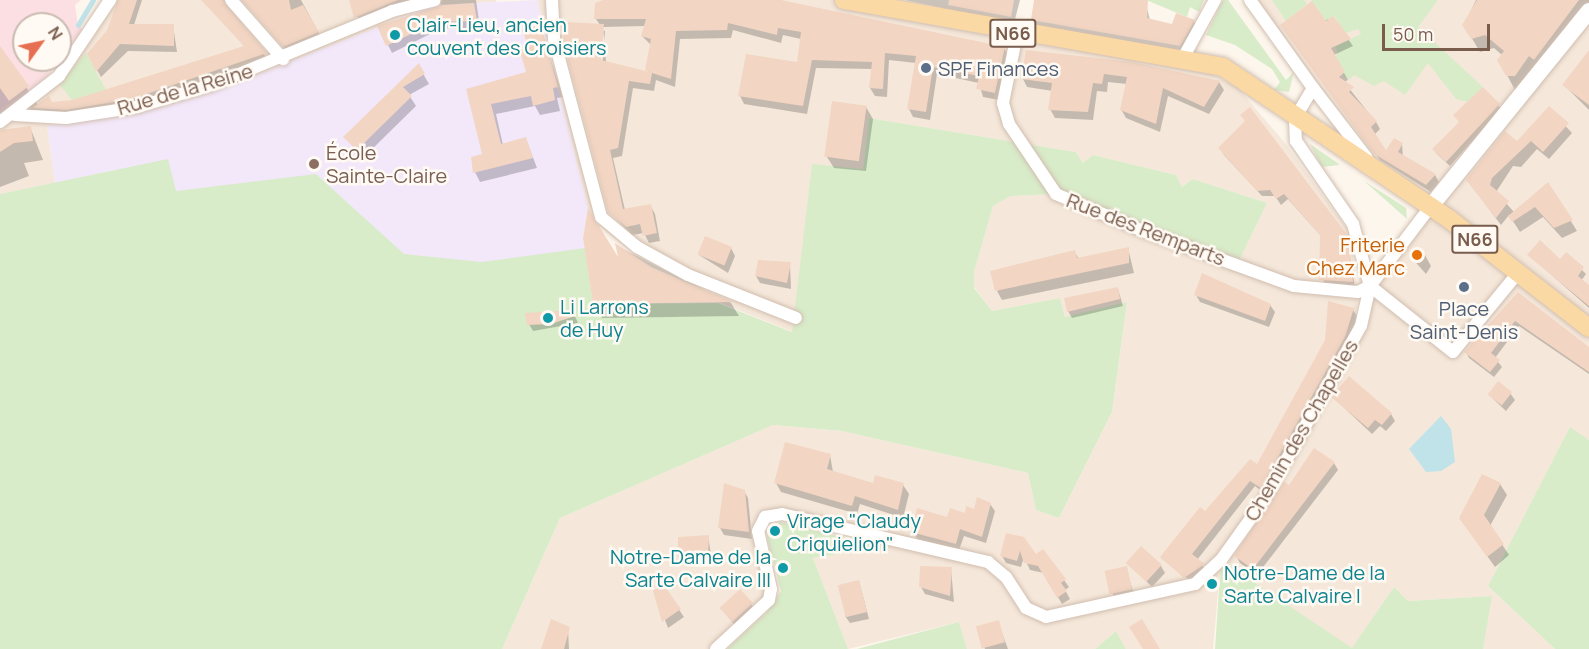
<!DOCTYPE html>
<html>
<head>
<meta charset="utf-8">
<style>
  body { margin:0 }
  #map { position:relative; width:1589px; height:649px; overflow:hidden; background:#fdf6ec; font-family:Manrope,sans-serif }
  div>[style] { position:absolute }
  .residential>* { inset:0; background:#f5e8da }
  .education>* { inset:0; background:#f3e8fa }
  .medical>* { inset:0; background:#fbdfe3 }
  .green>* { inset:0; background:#d8ecc9 }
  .water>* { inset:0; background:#bfe3e8 }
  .shadow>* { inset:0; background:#0003; transform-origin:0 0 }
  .stream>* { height:4.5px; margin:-2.25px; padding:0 2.25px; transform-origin:2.25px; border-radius:2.25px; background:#bfe3e8 }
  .building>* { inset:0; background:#f3d5c3; transform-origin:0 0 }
  .roads { filter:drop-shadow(0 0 2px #d1beb0) drop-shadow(0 0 2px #d1beb0) }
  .street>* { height:12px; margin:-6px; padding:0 6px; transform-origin:6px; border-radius:6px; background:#fff }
  .secondary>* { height:16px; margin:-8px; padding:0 8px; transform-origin:8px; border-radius:8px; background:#fff }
  .primary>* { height:18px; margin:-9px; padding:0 9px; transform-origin:9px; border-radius:9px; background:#fbd9a5 }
  .dots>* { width:16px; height:16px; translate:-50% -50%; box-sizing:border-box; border:3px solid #fffaf3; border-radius:50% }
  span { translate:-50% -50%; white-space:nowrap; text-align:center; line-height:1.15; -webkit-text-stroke:5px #fffaf3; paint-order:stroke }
  .shield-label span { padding:2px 4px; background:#fffaf3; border:2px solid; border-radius:4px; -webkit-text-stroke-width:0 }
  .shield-label { font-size:18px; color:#7a5c4d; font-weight:700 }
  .culture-label { font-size:20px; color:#0d838f }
  .left { translate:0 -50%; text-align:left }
  .right { translate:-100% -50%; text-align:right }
  .service-label { font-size:20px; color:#4e5e75 }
  .street-label { font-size:20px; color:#7a5c4d }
  .education-label { font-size:20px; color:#785e54 }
  .food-label { font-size:20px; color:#c56008 }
  .north { position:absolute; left:12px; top:12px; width:60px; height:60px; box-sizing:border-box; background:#fffaf3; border:2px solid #cabbb1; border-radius:50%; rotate:57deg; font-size:16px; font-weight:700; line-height:24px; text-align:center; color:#7a5c4d }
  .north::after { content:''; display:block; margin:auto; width:21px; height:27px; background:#e76f51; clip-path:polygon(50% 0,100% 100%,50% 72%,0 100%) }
  .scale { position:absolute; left:1382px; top:24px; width:108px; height:27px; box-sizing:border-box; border:3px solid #7a5c4d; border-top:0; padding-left:8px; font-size:18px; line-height:21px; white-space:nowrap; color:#7a5c4d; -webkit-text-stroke:4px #fffaf3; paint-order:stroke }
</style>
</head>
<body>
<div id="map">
  <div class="residential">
    <div style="clip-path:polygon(111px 0,496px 0,496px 2px,434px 5px,216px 90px,138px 112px,47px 125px,55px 183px,0 194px,0 120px,32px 101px)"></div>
    <div style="clip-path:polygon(537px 0,851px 0,1017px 34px,1183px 58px,1238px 88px,1285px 143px,1350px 233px,1358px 292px,1354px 329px,1271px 488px,1364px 328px,1377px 283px,1428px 217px,1439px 216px,1526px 280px,1431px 206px,1376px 171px,1250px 0,1589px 0,1589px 440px,1570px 428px,1488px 586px,1555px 649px,1483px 649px,1491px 596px,1408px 601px,1394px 587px,1352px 649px,1221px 560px,1213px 649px,1126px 649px,1116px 631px,1095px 649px,967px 649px,959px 622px,848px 649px,813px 558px,882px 547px,893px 538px,782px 514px,765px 517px,758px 531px,771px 589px,769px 600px,716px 649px,502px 649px,560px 518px,773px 425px,842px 431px,1028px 473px,1036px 510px,1059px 518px,1112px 412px,1127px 303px,1065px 317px,1060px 298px,992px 311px,974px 287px,974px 272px,993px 206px,1009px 196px,1056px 194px,1237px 265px,1267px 203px,1193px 179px,1182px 187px,1176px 175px,1093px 155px,1083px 163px,1076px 152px,869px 118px,863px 169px,812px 165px,793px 332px,718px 302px,716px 295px,636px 255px,599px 226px,588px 208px)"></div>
  </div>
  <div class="education">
    <div style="clip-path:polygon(537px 0,588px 208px,583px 238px,593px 304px,126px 226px,115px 170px,55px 183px,47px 125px,138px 112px,216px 90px,434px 5px)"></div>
  </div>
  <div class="medical">
    <div style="clip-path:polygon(evenodd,0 0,81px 0,75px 5px,78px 25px,86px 32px,46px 78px,0 113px,0 0,24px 24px,60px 24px,60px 60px,24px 60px,24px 24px)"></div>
  </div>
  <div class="green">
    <div style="clip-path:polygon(1146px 0,1204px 0,1199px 12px,1190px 7px,1187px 17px)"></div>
    <div style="clip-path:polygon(1223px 0,1228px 0,1286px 80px,1294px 72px,1289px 92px,1274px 90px,1280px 82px,1272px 69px,1235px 45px,1206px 35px)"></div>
    <div style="clip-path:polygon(1272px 0,1304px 0,1307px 4px,1286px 21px)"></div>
    <div style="clip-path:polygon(1311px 0,1438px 0,1418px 27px,1483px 87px,1468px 102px,1456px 99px,1428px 63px,1405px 95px,1384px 81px,1374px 86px,1354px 75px,1349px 80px,1328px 61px,1337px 55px,1336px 46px,1361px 34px,1358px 29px,1345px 33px,1334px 16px,1326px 21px)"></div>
    <div style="clip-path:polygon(86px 53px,106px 90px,72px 100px,59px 84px)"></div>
    <div style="clip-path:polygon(869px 118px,1076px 152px,1083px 163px,1093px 155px,1176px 175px,1182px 187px,1193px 179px,1267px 203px,1237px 265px,1056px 194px,1010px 196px,993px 206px,974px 272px,974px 288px,992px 311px,1060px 298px,1065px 317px,1127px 302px,1112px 412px,1059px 518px,1036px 510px,1028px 473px,842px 431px,773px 425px,560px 518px,502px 649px,0 649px,0 194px,168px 159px,176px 191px,316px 174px,404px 254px,482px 262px,585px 248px,593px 304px,718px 303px,792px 332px,812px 164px,863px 169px)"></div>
    <div style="clip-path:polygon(1310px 144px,1339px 164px,1339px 165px,1322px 167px)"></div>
    <div style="clip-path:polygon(1364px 181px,1406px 208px,1407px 219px)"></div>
    <div style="clip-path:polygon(1570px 427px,1589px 440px,1589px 649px,1555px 649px,1488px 586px)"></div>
    <div style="clip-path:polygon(780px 522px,882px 547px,813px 558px,848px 649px,727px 649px,767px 612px,781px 591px,766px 533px)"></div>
    <div style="clip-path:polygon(1221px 560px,1352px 648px,1394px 587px,1408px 601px,1492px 596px,1483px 649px,1215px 649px)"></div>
    <div style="clip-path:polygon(959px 622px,967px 649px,857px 649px)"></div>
    <div style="clip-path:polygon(1116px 631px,1126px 649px,1095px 649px)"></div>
  </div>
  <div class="water">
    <div style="clip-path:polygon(1441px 416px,1451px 429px,1455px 462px,1441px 471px,1426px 472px,1409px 449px)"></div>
  </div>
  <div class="shadow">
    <div style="clip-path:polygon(118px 0,142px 0,134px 25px,173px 25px,177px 52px,128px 51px,101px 77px,88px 54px,109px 31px)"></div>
    <div style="clip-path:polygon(204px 0,230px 0,227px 10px,268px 59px,146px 101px,69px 114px,35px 110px,22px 120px,0 117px,0 48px,38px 105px,72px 101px,246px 48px)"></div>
    <div style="clip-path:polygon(242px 0,301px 0,321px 37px,287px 51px)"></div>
    <div style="clip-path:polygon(352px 0,476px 0,480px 28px,440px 29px,392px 53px,379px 27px,439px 9px,441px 3px,394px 10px,360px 24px)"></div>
    <div style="clip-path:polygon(evenodd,618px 0,778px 0,1004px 48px,1009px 57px,999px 100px,983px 97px,979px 83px,937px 74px,930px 120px,913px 117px,909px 109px,916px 63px,889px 60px,887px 97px,875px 96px,870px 88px,872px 69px,816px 68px,807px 114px,744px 104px,740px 96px,798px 64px,801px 39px,783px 35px,781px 43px,733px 30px,731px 38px,680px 39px,675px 87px,656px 80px,654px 91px,633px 88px,622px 156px,613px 158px,625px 210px,650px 205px,655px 214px,660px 241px,649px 243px,644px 233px,632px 235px,610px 212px,565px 41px,600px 25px,596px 19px,618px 0,645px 26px,642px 36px,651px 45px,648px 73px,606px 62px,603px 27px,645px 26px,618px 0,602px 31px,605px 31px,602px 67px,599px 67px,602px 31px)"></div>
    <div style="clip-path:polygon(905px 0,1020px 0,1014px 23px)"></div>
    <div style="clip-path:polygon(1036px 0,1145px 0,1150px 20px,1173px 26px,1194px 21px,1197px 27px,1184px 51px,1036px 25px)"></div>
    <div style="clip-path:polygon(1476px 0,1589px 0,1589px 13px,1515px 90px,1499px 60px,1503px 56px,1494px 48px,1480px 52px,1464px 25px)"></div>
    <div style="clip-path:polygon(1333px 18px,1353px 46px,1334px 55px,1348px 80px,1344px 82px,1376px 122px,1380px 129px,1374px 135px,1386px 153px,1402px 144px,1403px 157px,1435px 175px,1439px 182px,1431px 192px,1380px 160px,1286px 32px)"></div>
    <div style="clip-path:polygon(540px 27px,563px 97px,557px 98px,560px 111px,540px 115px,535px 106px,496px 114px,503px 145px,526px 139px,537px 168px,480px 182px,475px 172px,484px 155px,468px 90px,528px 73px,529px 46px)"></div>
    <div style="clip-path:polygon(1589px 54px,1589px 110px,1564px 85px)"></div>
    <div style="clip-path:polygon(1132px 64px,1219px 82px,1224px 90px,1209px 114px,1168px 96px,1160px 132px,1126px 118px,1121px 109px,1127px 84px,1108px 82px,1107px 92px,1097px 91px,1093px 120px,1055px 118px,1050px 109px,1053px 91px,1027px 87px,1023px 79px)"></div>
    <div style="clip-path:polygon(418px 65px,429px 84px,409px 95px,416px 106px,363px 158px,345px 137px)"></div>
    <div style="clip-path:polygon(1498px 105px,1501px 109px,1450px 166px,1437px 154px,1434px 150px,1460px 123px)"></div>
    <div style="clip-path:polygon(866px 107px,873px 119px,866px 171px,834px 168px,827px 157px)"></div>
    <div style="clip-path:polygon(1549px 108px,1572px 133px,1549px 159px,1537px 149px,1521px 167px,1513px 166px,1496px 192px,1514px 212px,1548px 184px,1577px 231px,1562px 238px,1543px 217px,1520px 232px,1509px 215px,1501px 225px,1467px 180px,1517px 143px)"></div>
    <div style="clip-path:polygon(1246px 122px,1347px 237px,1355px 288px,1324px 286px,1321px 236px,1288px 199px,1281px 205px,1275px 196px,1262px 196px,1224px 155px,1220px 148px)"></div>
    <div style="clip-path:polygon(30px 127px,43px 160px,24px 163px,29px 176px,0 187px,0 132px)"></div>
    <div style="clip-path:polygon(617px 246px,731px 303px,739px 316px,602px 318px,594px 304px,621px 264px)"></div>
    <div style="clip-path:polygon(731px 248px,735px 256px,728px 273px,699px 255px)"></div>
    <div style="clip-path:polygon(1128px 248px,1134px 273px,1002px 300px,997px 291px,1074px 251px,1079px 259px)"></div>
    <div style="clip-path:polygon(1566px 254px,1586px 274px,1581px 281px,1589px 287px,1589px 308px,1529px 255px,1560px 261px)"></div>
    <div style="clip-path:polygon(1425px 255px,1431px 266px,1426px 274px,1410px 256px)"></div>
    <div style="clip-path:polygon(790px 264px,791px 289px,760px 283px,756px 276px)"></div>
    <div style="clip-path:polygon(1118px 289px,1123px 306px,1072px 318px,1068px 311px)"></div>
    <div style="clip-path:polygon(1518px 294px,1589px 350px,1589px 374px,1519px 326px,1495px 358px,1502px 367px,1494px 377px,1469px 358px,1466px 352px)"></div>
    <div style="clip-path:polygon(1196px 295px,1270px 305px,1275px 312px,1269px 327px,1200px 302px)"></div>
    <div style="clip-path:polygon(1353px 310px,1357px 316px,1348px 345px,1265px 494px,1255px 486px,1197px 560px,1207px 571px,1193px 583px,1161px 558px,1258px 466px)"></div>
    <div style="clip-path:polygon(573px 312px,578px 323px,533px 331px,529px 324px)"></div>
    <div style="clip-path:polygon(1510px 393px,1515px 400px,1506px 411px,1489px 395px)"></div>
    <div style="clip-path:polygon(1338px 402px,1391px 414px,1395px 421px,1386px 431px,1380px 426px,1372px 434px)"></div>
    <div style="clip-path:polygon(830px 455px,833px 472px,874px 485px,903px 485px,909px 494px,903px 518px,860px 504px,857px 514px,781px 492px,776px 483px)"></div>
    <div style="clip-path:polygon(1334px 463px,1338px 470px,1257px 575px,1240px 563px,1236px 556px,1289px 487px)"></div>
    <div style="clip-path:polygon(1483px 476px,1500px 484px,1507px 495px,1490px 526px,1509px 555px,1495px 567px,1468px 529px)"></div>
    <div style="clip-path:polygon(744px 491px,748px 498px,752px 539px,724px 535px,720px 528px)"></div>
    <div style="clip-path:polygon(990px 504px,995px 511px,986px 543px,964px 536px,959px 550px,917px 539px,913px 532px)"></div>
    <div style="clip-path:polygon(1007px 534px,1036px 556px,1043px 551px,1069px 587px,1065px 590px,1070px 599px,1062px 604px,1044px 573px,1030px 570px,1024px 557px,1021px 567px,1006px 563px,1002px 556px)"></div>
    <div style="clip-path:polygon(708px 536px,712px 561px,684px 564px,680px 557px)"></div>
    <div style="clip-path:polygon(1128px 563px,1161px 566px,1165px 573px,1152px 587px)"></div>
    <div style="left:1126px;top:568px;width:30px;height:20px;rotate:73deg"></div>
    <div style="clip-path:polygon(951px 569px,954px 602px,925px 594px,921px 587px)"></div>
    <div style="clip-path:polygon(859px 581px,869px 619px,850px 623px,845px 616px)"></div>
    <div style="clip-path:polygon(663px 586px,684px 617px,668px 628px,654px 591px)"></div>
    <div style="clip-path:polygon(751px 604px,756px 611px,737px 628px,721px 608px)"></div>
    <div style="clip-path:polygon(998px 622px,1008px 649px,985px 649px,984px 647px)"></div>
    <div style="clip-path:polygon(568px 628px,569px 649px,543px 649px)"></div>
  </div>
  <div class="stream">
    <div style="left:78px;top:25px;width:29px;rotate:-59deg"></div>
  </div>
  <div class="building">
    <div style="clip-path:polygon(118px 0,137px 0,129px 24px,174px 24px,174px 46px,120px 44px,96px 72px,87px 54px,107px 30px)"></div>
    <div style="clip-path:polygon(201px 0,223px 0,267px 53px,132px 99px,66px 110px,32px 108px,49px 96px,52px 102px,72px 100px,244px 46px)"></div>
    <div style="clip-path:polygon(242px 0,289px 0,291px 10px,303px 5px,319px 32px,283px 47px)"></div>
    <div style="clip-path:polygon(349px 0,398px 0,354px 18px)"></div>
    <div style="clip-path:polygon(603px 0,781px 0,1005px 47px,995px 93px,976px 89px,979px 76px,933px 67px,926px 112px,907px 109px,916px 56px,885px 53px,883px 89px,869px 88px,872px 62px,812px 60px,803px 106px,738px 96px,746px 54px,797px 62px,801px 32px,778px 28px,777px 35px,728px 23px,727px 30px,676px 31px,671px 79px,652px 73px,650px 84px,629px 81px,618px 148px,610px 150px,623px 209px,651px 204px,657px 233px,643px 236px,640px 224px,626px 227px,608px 212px,563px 41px,566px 22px,604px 24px,601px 60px,650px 72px,645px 70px,651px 39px,641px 36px,646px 19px,594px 19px,595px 3px)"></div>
    <div style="clip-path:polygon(949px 0,1014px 0,1011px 17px,948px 5px)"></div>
    <div style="clip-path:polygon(1034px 0,1148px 0,1147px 18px,1172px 24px,1176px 13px,1195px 20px,1180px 46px,1031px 20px)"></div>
    <div style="clip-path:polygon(1477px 0,1579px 0,1534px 60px,1529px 56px,1515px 76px,1506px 76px,1497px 60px,1504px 51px,1485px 35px,1471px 39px,1462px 25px)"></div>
    <div style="clip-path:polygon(1312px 1px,1326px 21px,1333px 16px,1351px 39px,1331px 48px,1345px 72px,1339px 77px,1354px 87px,1349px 92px,1377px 121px,1371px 127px,1386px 150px,1394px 138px,1403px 143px,1398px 152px,1436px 174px,1426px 185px,1374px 154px,1280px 25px)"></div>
    <div style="clip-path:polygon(474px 3px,477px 21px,436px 22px,386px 46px,377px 26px,442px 5px)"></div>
    <div style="clip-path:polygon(541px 25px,558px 87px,553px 88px,555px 100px,533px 106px,531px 96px,491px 104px,501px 144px,526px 137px,533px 158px,473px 173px,471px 157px,482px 154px,466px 89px,526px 72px,519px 48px,528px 45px,522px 30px)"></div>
    <div style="clip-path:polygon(0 46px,29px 86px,9px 101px,0 88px)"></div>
    <div style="clip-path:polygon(1026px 50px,1132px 62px,1220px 81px,1204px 107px,1163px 88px,1156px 124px,1120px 110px,1127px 77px,1104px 74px,1102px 84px,1093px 83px,1088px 112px,1048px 110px,1052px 83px,1021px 79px)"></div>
    <div style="clip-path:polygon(1589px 50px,1589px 105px,1562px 85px)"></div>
    <div style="clip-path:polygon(419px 63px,425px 74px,403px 87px,412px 96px,357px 150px,343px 137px)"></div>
    <div style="clip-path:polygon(1483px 87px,1500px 104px,1446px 162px,1432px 149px,1459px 122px,1453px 115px)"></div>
    <div style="left:832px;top:101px;width:35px;height:56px;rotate:8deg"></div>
    <div style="clip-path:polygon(1549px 106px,1569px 123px,1543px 152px,1531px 141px,1492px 178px,1490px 185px,1509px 201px,1496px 218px,1466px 180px,1505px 131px,1517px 141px)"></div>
    <div style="clip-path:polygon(1250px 107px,1348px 236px,1353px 282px,1319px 280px,1320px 235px,1284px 194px,1276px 199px,1270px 190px,1257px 191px,1218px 148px,1245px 121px,1240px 115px)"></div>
    <div style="clip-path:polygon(31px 126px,33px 141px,14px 143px,0 152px,0 130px)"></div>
    <div style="clip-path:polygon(1548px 182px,1573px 220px,1554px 228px,1535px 207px,1512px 222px,1508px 216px)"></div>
    <div style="clip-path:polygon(588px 208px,618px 257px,615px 243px,651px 267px,733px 302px,593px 304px,583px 238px)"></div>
    <div style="left:705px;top:236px;width:29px;height:20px;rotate:22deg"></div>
    <div style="clip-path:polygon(1540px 240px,1560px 259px,1566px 252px,1584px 267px,1578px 276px,1589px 285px,1589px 306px,1527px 255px)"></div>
    <div style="clip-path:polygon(1129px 247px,1129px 263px,995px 291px,990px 271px,1075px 250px,1077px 258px)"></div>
    <div style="left:1416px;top:247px;width:12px;height:11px;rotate:35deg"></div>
    <div style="clip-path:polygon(758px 260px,791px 262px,787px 283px,755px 276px)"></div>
    <div style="clip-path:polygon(1202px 273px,1271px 304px,1265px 321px,1194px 295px)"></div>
    <div style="clip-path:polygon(1118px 287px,1120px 299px,1067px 312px,1064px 298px)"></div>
    <div style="clip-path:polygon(1518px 292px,1589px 347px,1589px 372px,1515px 321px,1491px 353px,1500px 360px,1490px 372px,1464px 352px)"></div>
    <div style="clip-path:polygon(1328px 301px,1354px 308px,1345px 337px,1261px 488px,1250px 481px,1192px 554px,1205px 564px,1184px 578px,1160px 557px,1200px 507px,1205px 511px,1250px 459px,1257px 464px,1325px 340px)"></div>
    <div style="clip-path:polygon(574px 310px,575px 316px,551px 324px,527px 325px,525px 313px)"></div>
    <div style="clip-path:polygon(1349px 376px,1392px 413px,1382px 425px,1375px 420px,1368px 428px,1331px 397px)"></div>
    <div style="left:1498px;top:381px;width:18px;height:17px;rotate:38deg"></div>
    <div style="clip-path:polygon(785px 442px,831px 454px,827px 469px,873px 483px,875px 475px,904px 483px,898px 510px,855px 496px,852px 506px,774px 483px)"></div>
    <div style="clip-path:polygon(1314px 448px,1335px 462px,1253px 569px,1234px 556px,1284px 481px,1289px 485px)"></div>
    <div style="clip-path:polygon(1482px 474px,1501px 483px,1484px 515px,1504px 544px,1487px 557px,1459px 518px)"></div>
    <div style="clip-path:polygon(724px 483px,745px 490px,749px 532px,718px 528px)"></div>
    <div style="clip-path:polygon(977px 497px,991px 503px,982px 537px,960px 529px,956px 544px,911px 532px,917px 508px,947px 517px,950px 508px,965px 513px,966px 506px,974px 509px)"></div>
    <div style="clip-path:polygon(1006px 533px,1024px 537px,1036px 554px,1043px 549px,1066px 579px,1061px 583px,1067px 591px,1057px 598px,1038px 566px,1024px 563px,1020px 551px,1017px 561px,1000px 556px)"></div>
    <div style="clip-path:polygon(709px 535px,708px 554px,678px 557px,678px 537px)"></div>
    <div style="left:1141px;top:546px;width:28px;height:23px;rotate:42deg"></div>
    <div style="clip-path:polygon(920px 566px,952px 567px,950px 596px,919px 587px)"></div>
    <div style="left:1127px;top:566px;width:24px;height:23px;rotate:78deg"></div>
    <div style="left:859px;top:580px;width:33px;height:22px;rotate:76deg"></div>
    <div style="clip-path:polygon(663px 584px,681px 609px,662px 622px,653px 591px)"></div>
    <div style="left:740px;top:589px;width:19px;height:28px;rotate:47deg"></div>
    <div style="clip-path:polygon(551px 619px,570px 627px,564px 649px,541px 649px)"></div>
    <div style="clip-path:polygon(1142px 619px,1160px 649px,1143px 649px,1129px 627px)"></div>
    <div style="left:999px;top:620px;width:23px;height:24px;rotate:75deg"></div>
  </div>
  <div class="roads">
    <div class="street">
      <div style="left:231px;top:0;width:79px;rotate:48.6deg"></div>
      <div style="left:552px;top:0;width:39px;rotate:87deg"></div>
      <div style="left:554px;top:39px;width:184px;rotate:75.2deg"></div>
      <div style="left:601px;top:217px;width:47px;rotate:39.8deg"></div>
      <div style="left:637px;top:247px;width:58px;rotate:28.8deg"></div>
      <div style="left:688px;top:275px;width:116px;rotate:21.7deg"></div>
      <div style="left:1250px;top:0;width:108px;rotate:54.4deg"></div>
      <div style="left:1313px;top:88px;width:35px;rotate:121deg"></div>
      <div style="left:1295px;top:118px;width:23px;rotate:88deg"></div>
      <div style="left:1296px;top:141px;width:101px;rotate:55.5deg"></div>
      <div style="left:1353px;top:224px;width:64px;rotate:74.7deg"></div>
      <div style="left:1370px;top:286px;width:106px;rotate:38.5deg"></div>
      <div style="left:1453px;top:352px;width:102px;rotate:-50.6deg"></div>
      <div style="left:1017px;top:34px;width:70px;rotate:101.5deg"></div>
      <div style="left:1003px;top:103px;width:22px;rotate:74deg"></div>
      <div style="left:1009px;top:124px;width:84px;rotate:56.1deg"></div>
      <div style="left:1056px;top:194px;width:95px;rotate:23deg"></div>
      <div style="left:1143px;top:231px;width:161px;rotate:20deg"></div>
      <div style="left:1294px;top:286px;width:64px;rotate:5.4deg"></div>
      <div style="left:1358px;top:292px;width:13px;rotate:-27deg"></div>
      <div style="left:1370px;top:286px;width:101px;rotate:-52.7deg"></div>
      <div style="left:1183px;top:58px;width:66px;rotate:-61.1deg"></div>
      <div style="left:1313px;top:88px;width:88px;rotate:52.4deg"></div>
      <div style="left:15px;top:115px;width:51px;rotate:3.4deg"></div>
      <div style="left:66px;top:118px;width:72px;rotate:-8.8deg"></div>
      <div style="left:137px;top:107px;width:78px;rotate:-16.3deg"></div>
      <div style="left:212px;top:85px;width:195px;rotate:-22.3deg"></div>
      <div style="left:392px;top:11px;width:44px;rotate:-14.3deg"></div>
      <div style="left:0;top:122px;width:75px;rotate:-37.9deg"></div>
      <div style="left:59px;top:76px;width:92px;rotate:-56.1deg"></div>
      <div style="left:716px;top:649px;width:72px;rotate:-42.8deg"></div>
      <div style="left:769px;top:600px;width:11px;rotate:-80deg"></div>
      <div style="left:771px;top:589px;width:59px;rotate:-102.6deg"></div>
      <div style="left:758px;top:531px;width:16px;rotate:-63deg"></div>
      <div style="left:765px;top:517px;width:17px;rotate:-10deg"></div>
      <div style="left:782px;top:514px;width:212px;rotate:13.1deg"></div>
      <div style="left:988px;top:562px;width:23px;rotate:40deg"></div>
      <div style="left:1006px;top:577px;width:37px;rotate:57deg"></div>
      <div style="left:1026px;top:608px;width:22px;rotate:24deg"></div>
      <div style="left:1046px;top:617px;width:153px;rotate:-12.5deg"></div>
      <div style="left:1195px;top:584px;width:35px;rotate:-43deg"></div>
      <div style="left:1221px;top:560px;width:74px;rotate:-54.4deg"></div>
      <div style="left:1264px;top:500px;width:199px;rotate:-60.9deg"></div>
      <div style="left:1361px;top:326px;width:41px;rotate:-77.3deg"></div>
    </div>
    <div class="secondary">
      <div style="left:1431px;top:206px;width:251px;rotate:-51deg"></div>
    </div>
    <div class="primary">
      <div style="left:844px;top:0;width:385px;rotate:10deg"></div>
      <div style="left:1223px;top:67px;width:272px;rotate:33.9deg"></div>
      <div style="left:1449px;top:219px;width:177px;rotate:37.9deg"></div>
    </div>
  </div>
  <div class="dots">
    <div style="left:395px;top:35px;background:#0f9aa8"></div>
    <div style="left:926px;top:68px;background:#5c6f8a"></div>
    <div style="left:314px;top:164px;background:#8d6e63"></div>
    <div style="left:1417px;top:255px;background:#e8710a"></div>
    <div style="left:1464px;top:287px;background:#5c6f8a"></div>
    <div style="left:548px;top:318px;background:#0f9aa8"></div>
    <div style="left:775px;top:531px;background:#0f9aa8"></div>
    <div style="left:783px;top:568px;background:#0f9aa8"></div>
    <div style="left:1212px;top:584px;background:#0f9aa8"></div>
  </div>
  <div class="shield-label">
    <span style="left:1013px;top:33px">N66</span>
    <span style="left:1475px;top:239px">N66</span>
  </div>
  <div class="culture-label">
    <span class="left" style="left:407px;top:36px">Clair-Lieu, ancien<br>couvent des Croisiers</span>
    <span class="left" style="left:560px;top:318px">Li Larrons<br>de Huy</span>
    <span class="left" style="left:787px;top:532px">Virage "Claudy<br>Criquielion"</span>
    <span class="right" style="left:771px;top:568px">Notre-Dame de la<br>Sarte Calvaire III</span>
    <span class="left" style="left:1224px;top:584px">Notre-Dame de la<br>Sarte Calvaire I</span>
  </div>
  <div class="service-label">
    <span class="left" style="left:938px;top:68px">SPF Finances</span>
    <span style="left:1464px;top:320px">Place<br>Saint-Denis</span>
  </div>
  <div class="street-label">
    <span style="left:185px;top:89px;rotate:-16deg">Rue de la Reine</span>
    <span style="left:1146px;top:229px;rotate:21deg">Rue des Remparts</span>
    <span style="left:1301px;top:430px;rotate:-60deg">Chemin des Chapelles</span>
  </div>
  <div class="education-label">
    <span class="left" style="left:326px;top:164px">École<br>Sainte-Claire</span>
  </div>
  <div class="food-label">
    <span class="right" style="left:1405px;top:256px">Friterie<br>Chez Marc</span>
  </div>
  <div class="north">N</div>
  <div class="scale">50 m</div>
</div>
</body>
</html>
